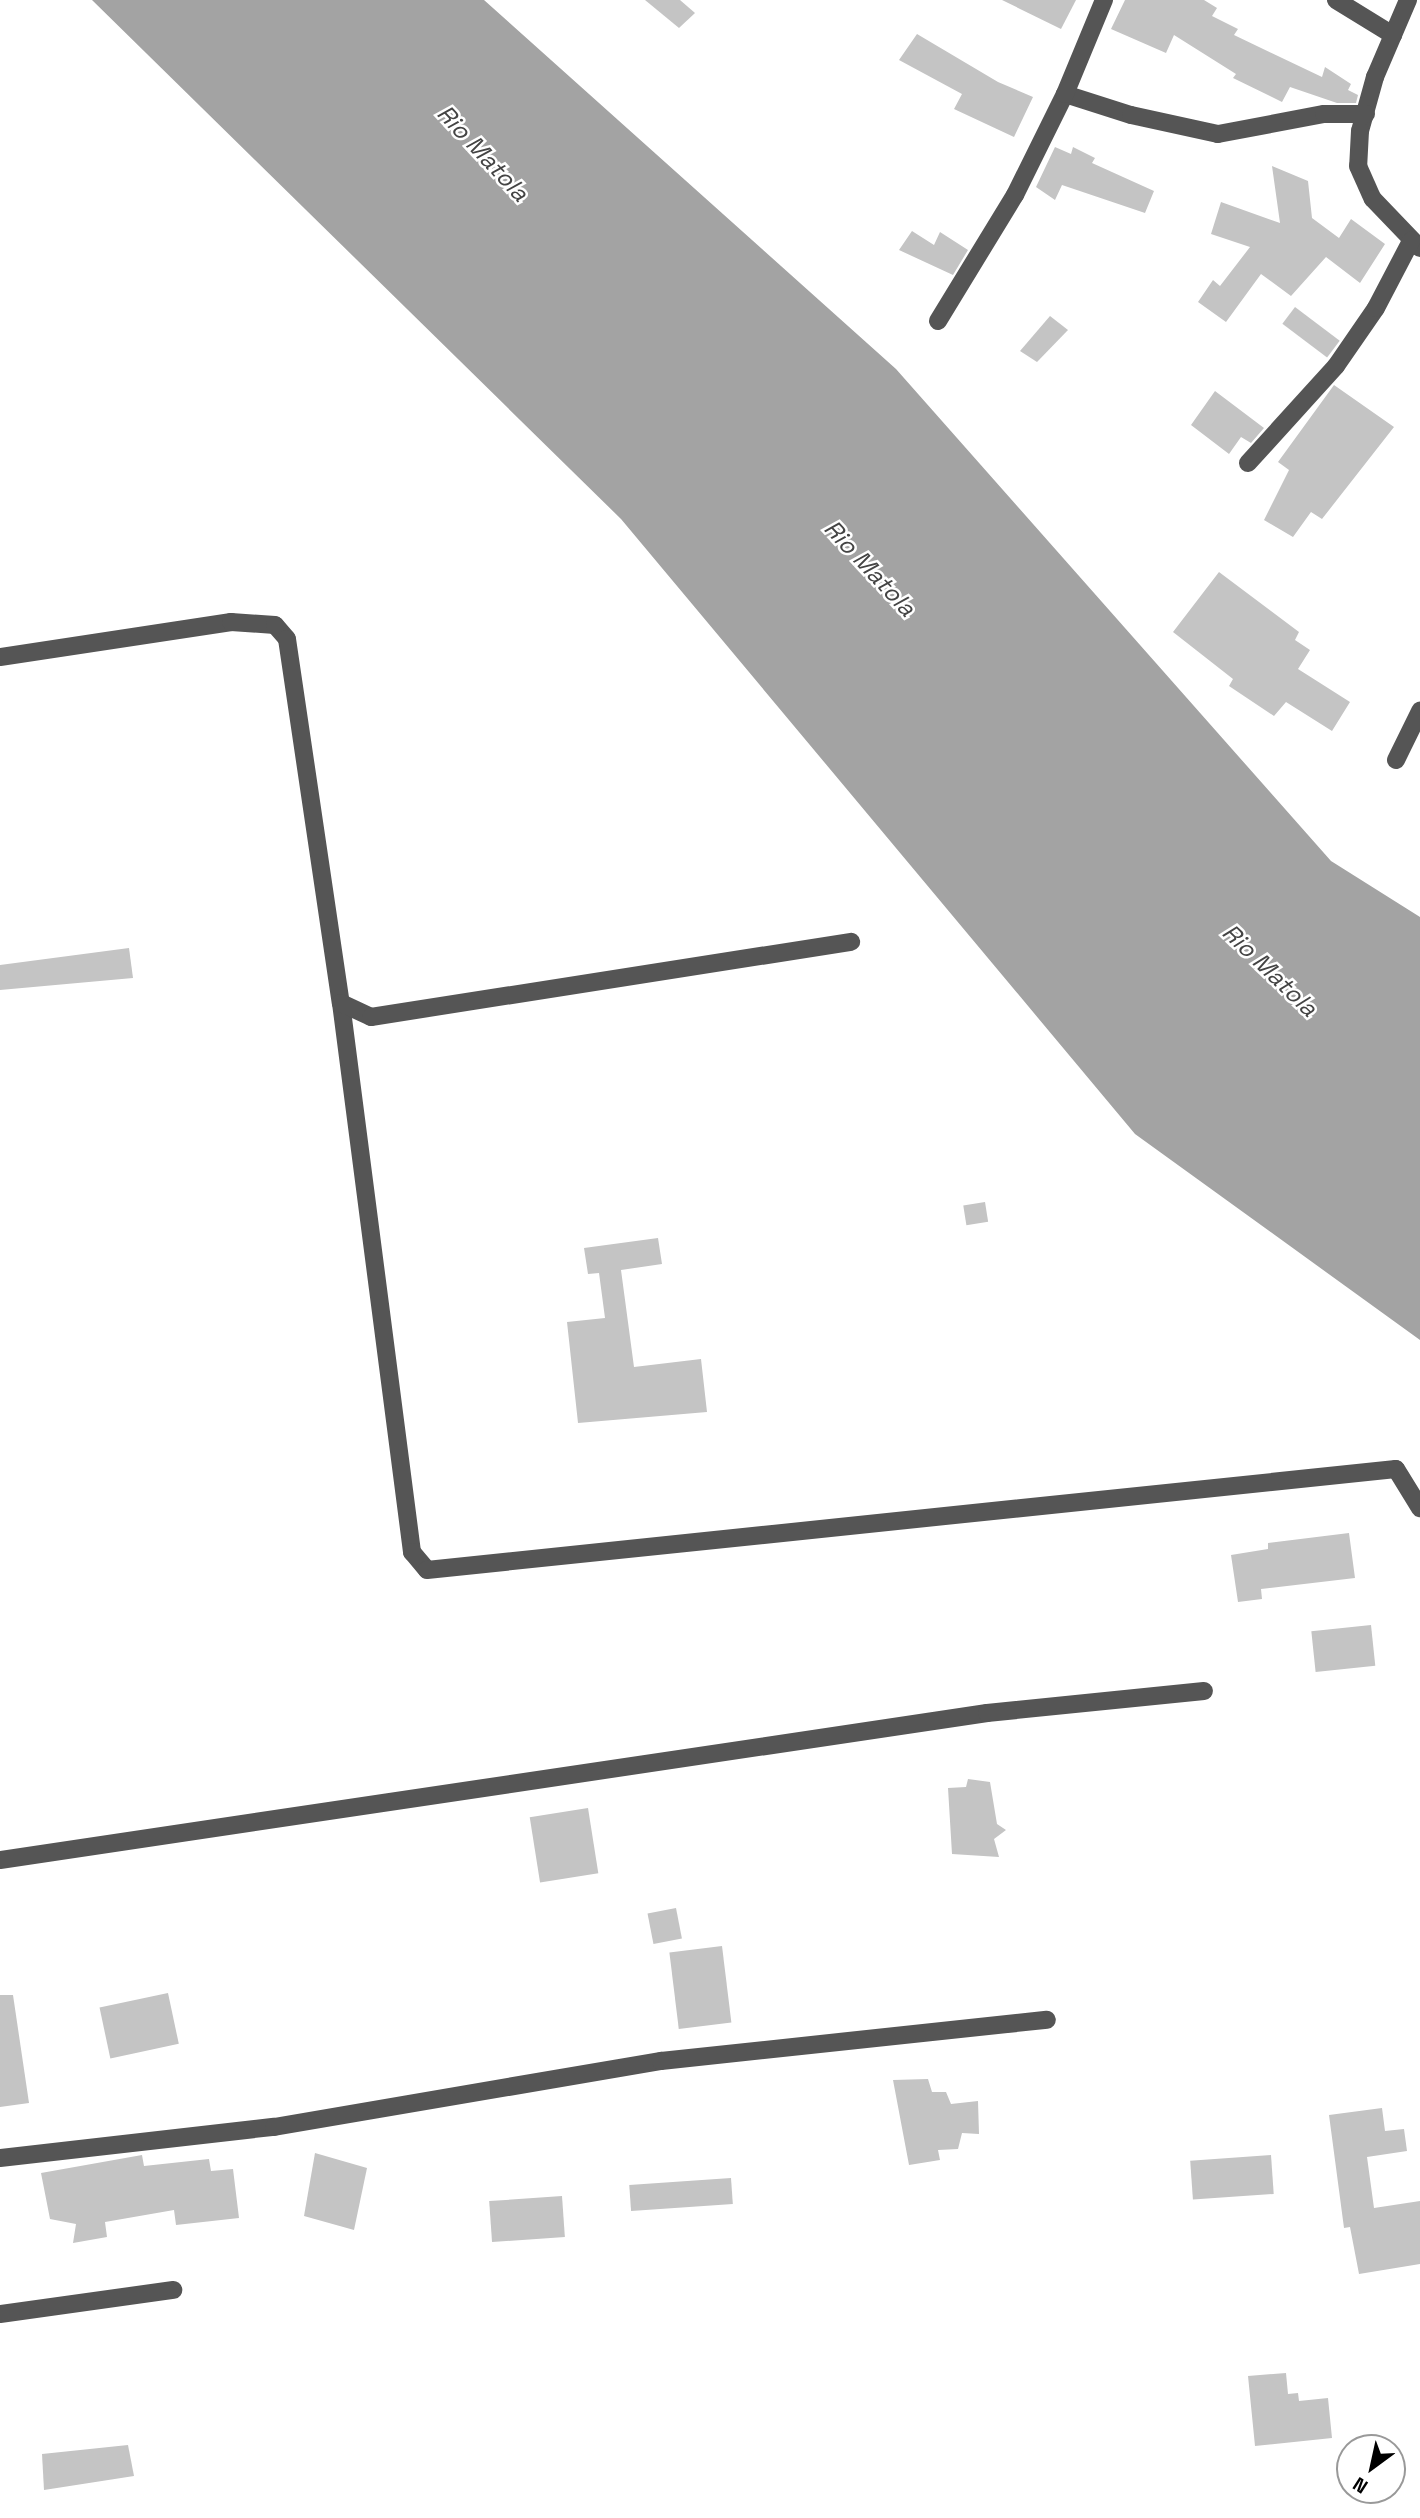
<!DOCTYPE html>
<html>
<head>
<meta charset="utf-8">
<style>
  body { margin:0 }
  #map { position:relative; width:1420px; height:2518px; overflow:hidden; background:#fff; font-family:"Space Grotesk",sans-serif }
  div>[style] { position:absolute }
  .water>* { inset:0; background:#a3a3a3 }
  .building>* { inset:0; background:#c4c4c4; transform-origin:0 0 }
  .minor>* { height:18px; margin:-9px; padding:0 9px; transform-origin:9px; border-radius:9px; background:#555 }
  span { translate:-50% -50%; white-space:nowrap; text-align:center; line-height:1.15; -webkit-text-stroke:5px #fff; paint-order:stroke }
  .water-label { font-size:24px; color:#444; font-style:italic }
  .north { position:absolute; left:1336px; top:2434px; width:70px; height:70px; box-sizing:border-box; background:#fff; border:2px solid #999; border-radius:50%; rotate:213deg; font-size:19px; font-weight:700; line-height:28px; text-align:center; color:#000 }
  .north::after { content:''; display:block; margin:auto; width:24px; height:32px; background:#000; clip-path:polygon(50% 0,100% 100%,50% 72%,0 100%) }
</style>
</head>
<body>
<div id="map">
  <div class="water">
    <div style="clip-path:polygon(92px 0,484px 0,896px 369px,1331px 861px,1420px 917px,1420px 1340px,1135px 1134px,621px 519px)"></div>
  </div>
  <div class="building">
    <div style="clip-path:polygon(645px 0,680px 0,695px 13px,679px 28px)"></div>
    <div style="clip-path:polygon(1002px 0,1076px 0,1061px 29px)"></div>
    <div style="clip-path:polygon(1125px 0,1204px 0,1217px 8px,1212px 16px,1238px 29px,1234px 35px,1322px 77px,1325px 67px,1351px 84px,1348px 90px,1358px 95px,1356px 103px,1337px 103px,1290px 87px,1282px 102px,1233px 78px,1236px 74px,1174px 35px,1166px 53px,1111px 29px)"></div>
    <div style="clip-path:polygon(917px 34px,998px 82px,1033px 97px,1014px 137px,954px 109px,962px 94px,899px 60px)"></div>
    <div style="clip-path:polygon(1055px 147px,1071px 154px,1073px 147px,1095px 158px,1092px 163px,1154px 191px,1145px 213px,1062px 185px,1055px 200px,1036px 187px)"></div>
    <div style="clip-path:polygon(1272px 166px,1308px 181px,1312px 218px,1339px 238px,1351px 219px,1385px 244px,1360px 283px,1326px 257px,1291px 296px,1261px 274px,1226px 322px,1198px 302px,1213px 280px,1220px 286px,1250px 247px,1211px 234px,1221px 202px,1280px 223px)"></div>
    <div style="clip-path:polygon(912px 231px,934px 245px,940px 232px,968px 250px,953px 275px,899px 250px)"></div>
    <div style="left:1295px;top:307px;width:56px;height:21px;rotate:37deg"></div>
    <div style="clip-path:polygon(1050px 316px,1068px 330px,1037px 362px,1020px 351px)"></div>
    <div style="clip-path:polygon(1334px 385px,1394px 427px,1322px 519px,1311px 512px,1293px 537px,1264px 520px,1289px 470px,1278px 462px)"></div>
    <div style="clip-path:polygon(1215px 391px,1264px 428px,1251px 443px,1241px 437px,1229px 454px,1191px 425px)"></div>
    <div style="clip-path:polygon(1219px 572px,1299px 632px,1295px 640px,1310px 650px,1298px 669px,1350px 702px,1332px 731px,1286px 702px,1274px 716px,1229px 686px,1233px 679px,1173px 632px)"></div>
    <div style="clip-path:polygon(129px 948px,133px 978px,0 990px,0 965px)"></div>
    <div style="left:985px;top:1202px;width:20px;height:22px;rotate:81deg"></div>
    <div style="clip-path:polygon(658px 1238px,662px 1264px,621px 1270px,634px 1367px,701px 1359px,707px 1412px,578px 1423px,567px 1322px,605px 1318px,599px 1273px,588px 1274px,584px 1248px)"></div>
    <div style="clip-path:polygon(1349px 1533px,1355px 1578px,1261px 1589px,1262px 1599px,1238px 1602px,1231px 1555px,1268px 1549px,1268px 1543px)"></div>
    <div style="left:1371px;top:1625px;width:41px;height:60px;rotate:84deg"></div>
    <div style="clip-path:polygon(968px 1779px,990px 1782px,997px 1824px,1006px 1830px,994px 1839px,999px 1857px,952px 1854px,948px 1788px,966px 1787px)"></div>
    <div style="left:588px;top:1808px;width:66px;height:59px;rotate:81deg"></div>
    <div style="left:676px;top:1908px;width:31px;height:29px;rotate:79deg"></div>
    <div style="left:722px;top:1946px;width:77px;height:53px;rotate:83deg"></div>
    <div style="left:168px;top:1993px;width:52px;height:70px;rotate:78deg"></div>
    <div style="clip-path:polygon(0 1995px,13px 1995px,29px 2103px,0 2107px)"></div>
    <div style="clip-path:polygon(928px 2079px,932px 2092px,946px 2092px,951px 2104px,978px 2101px,979px 2134px,962px 2133px,958px 2149px,938px 2150px,940px 2160px,909px 2165px,893px 2080px)"></div>
    <div style="clip-path:polygon(1382px 2108px,1385px 2131px,1404px 2129px,1407px 2151px,1367px 2157px,1374px 2208px,1420px 2201px,1420px 2264px,1359px 2274px,1350px 2227px,1344px 2228px,1329px 2115px)"></div>
    <div style="clip-path:polygon(315px 2153px,367px 2168px,354px 2230px,304px 2216px)"></div>
    <div style="clip-path:polygon(142px 2155px,144px 2166px,209px 2159px,211px 2171px,233px 2169px,239px 2218px,176px 2225px,174px 2210px,105px 2222px,107px 2237px,73px 2243px,76px 2224px,50px 2219px,41px 2173px)"></div>
    <div style="left:1271px;top:2155px;width:39px;height:81px;rotate:86deg"></div>
    <div style="left:731px;top:2178px;width:26px;height:102px;rotate:86deg"></div>
    <div style="left:562px;top:2196px;width:41px;height:73px;rotate:86deg"></div>
    <div style="clip-path:polygon(1286px 2373px,1288px 2394px,1298px 2393px,1299px 2401px,1328px 2398px,1332px 2438px,1255px 2446px,1248px 2376px)"></div>
    <div style="clip-path:polygon(128px 2445px,134px 2476px,44px 2490px,42px 2454px)"></div>
  </div>
  <div class="minor">
    <div style="left:1336px;top:0;width:67px;rotate:31.6deg"></div>
    <div style="left:1408px;top:0;width:84px;rotate:113.2deg"></div>
    <div style="left:1375px;top:77px;width:56px;rotate:105.5deg"></div>
    <div style="left:1360px;top:131px;width:35px;rotate:93deg"></div>
    <div style="left:1358px;top:166px;width:36px;rotate:66deg"></div>
    <div style="left:1373px;top:199px;width:68px;rotate:46.2deg"></div>
    <div style="left:1065px;top:94px;width:69px;rotate:17.7deg"></div>
    <div style="left:1131px;top:115px;width:89px;rotate:12.3deg"></div>
    <div style="left:1218px;top:134px;width:108px;rotate:-10.7deg"></div>
    <div style="left:1324px;top:114px;width:42px"></div>
    <div style="left:938px;top:321px;width:148px;rotate:-58.6deg"></div>
    <div style="left:1015px;top:195px;width:113px;rotate:-63.7deg"></div>
    <div style="left:1065px;top:94px;width:102px;rotate:-67.5deg"></div>
    <div style="left:1248px;top:463px;width:131px;rotate:-47.8deg"></div>
    <div style="left:1336px;top:366px;width:70px;rotate:-55.4deg"></div>
    <div style="left:1376px;top:308px;width:76px;rotate:-62.4deg"></div>
    <div style="left:0;top:657px;width:234px;rotate:-8.6deg"></div>
    <div style="left:231px;top:622px;width:44px;rotate:3.9deg"></div>
    <div style="left:275px;top:625px;width:18px;rotate:49deg"></div>
    <div style="left:287px;top:639px;width:368px;rotate:81.6deg"></div>
    <div style="left:341px;top:1003px;width:554px;rotate:82.63deg"></div>
    <div style="left:412px;top:1552px;width:23px;rotate:50deg"></div>
    <div style="left:427px;top:1570px;width:974px;rotate:-5.95deg"></div>
    <div style="left:1396px;top:1469px;width:46px;rotate:58.4deg"></div>
    <div style="left:1396px;top:760px;width:55px;rotate:-63.9deg"></div>
    <div style="left:341px;top:1003px;width:33px;rotate:25deg"></div>
    <div style="left:371px;top:1017px;width:486px;rotate:-8.9deg"></div>
    <div style="left:0;top:1860px;width:998px;rotate:-8.47deg"></div>
    <div style="left:987px;top:1713px;width:218px;rotate:-5.8deg"></div>
    <div style="left:0;top:2158px;width:276px;rotate:-6.5deg"></div>
    <div style="left:274px;top:2127px;width:393px;rotate:-9.7deg"></div>
    <div style="left:661px;top:2061px;width:388px;rotate:-6.1deg"></div>
    <div style="left:0;top:2314px;width:175px;rotate:-7.9deg"></div>
  </div>
  <div class="water-label">
    <span style="left:483px;top:153px;rotate:47deg">Rio Matola</span>
    <span style="left:870px;top:568px;rotate:47deg">Rio Matola</span>
    <span style="left:1270px;top:970px;rotate:44deg">Rio Matola</span>
  </div>
  <div class="north">N</div>
</div>
</body>
</html>
